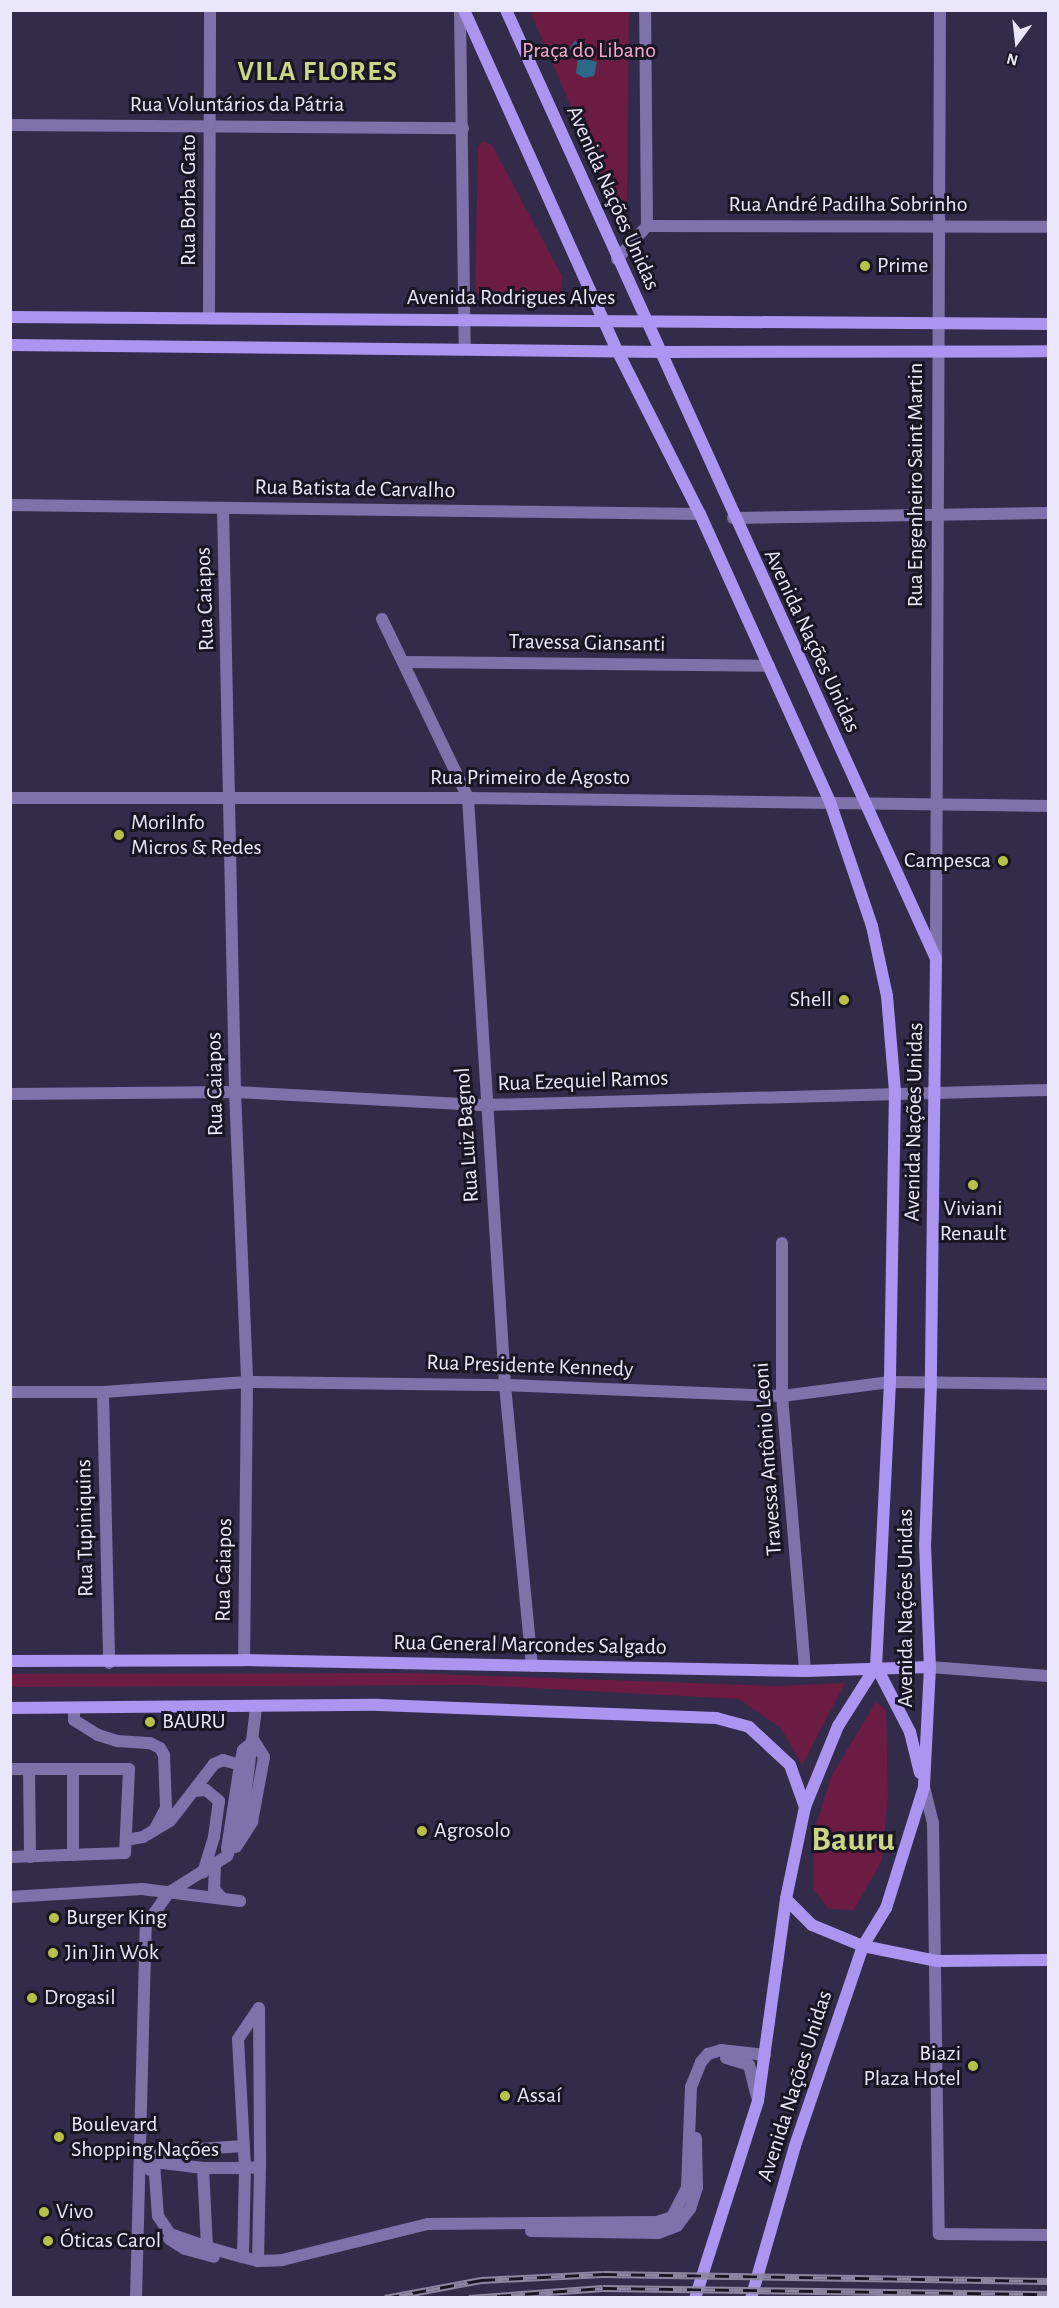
<!DOCTYPE html>
<html>
<head>
<meta charset="utf-8">
<style>
  body { margin:0 }
  #map { position:relative; width:1059px; height:2308px; overflow:hidden; background:#332b4a; font-family:"Alegreya Sans",sans-serif }
  div>[style] { position:absolute }
  .green>* { inset:0; background:#6c1b43 }
  .water>* { inset:0; background:#2c6988 }
  .street>* { height:12px; margin:-6px; padding:0 6px; transform-origin:6px; border-radius:6px; background:#7f71aa }
  .secondary>* { height:12px; margin:-6px; padding:0 6px; transform-origin:6px; border-radius:6px; background:#ab95f0 }
  .rail>* { height:7px; margin-top:-3.5px; transform-origin:0; background:repeating-linear-gradient(90deg,#191624 0 14px,#8c86a0 0 28px); box-sizing:border-box; border-block:2px solid #8c86a0 }
  .dots>* { width:16px; height:16px; translate:-50% -50%; box-sizing:border-box; border:3px solid #191624; border-radius:50% }
  span { translate:-50% -50%; white-space:nowrap; text-align:center; line-height:1.15; -webkit-text-stroke:6px #191624; paint-order:stroke }
  .park-label { font-size:22px; color:#f9acca }
  .street-label { font-size:22px; color:#eae6fb }
  .poi-label { font-size:22px; color:#eae6fb }
  .left { translate:0 -50%; text-align:left }
  .right { translate:-100% -50%; text-align:right }
  .district-label { font-size:28px; color:#cbd487; font-weight:700; letter-spacing:1.5px }
  .town-label { font-size:34px; color:#cbd487; font-weight:700 }
  .frame { position:absolute; inset:0; border:12px solid #eae6fb; pointer-events:none }
  .north { position:absolute; left:987px; top:12px; width:60px; height:60px; -webkit-text-stroke:4px #191624; paint-order:stroke; rotate:195deg; font-size:16px; font-weight:700; line-height:24px; text-align:center; color:#eae6fb }
  .north::after { content:''; display:block; margin:auto; width:21px; height:27px; background:#eae6fb; clip-path:polygon(50% 0,100% 100%,50% 72%,0 100%) }
</style>
</head>
<body>
<div id="map">
  <div class="green">
    <div style="clip-path:polygon(530px 11px,629px 11px,627px 209px,619px 212px,610px 198px)"></div>
    <div style="clip-path:polygon(482px 141px,492px 145px,562px 276px,560px 297px,546px 302px,491px 302px,480px 298px,475px 288px,478px 147px)"></div>
    <div style="clip-path:polygon(406px 1673px,777px 1686px,845px 1683px,802px 1765px,781px 1728px,739px 1699px,475px 1685px,10px 1687px,11px 1674px)"></div>
    <div style="clip-path:polygon(876px 1702px,886px 1710px,888px 1795px,882px 1860px,854px 1910px,829px 1909px,813px 1889px,814px 1832px,831px 1777px)"></div>
  </div>
  <div class="water">
    <div style="clip-path:polygon(575px 41px,586px 47px,584px 58px,597px 62px,594px 76px,584px 78px,576px 73px,578px 58px,569px 49px)"></div>
  </div>
  <div class="street">
    <div style="left:460px;top:10px;width:338px;rotate:89.2deg"></div>
    <div style="left:10px;top:125px;width:453px;rotate:0.4deg"></div>
    <div style="left:647px;top:226px;width:401px;rotate:0.1deg"></div>
    <div style="left:617px;top:259px;width:45px;rotate:-47.7deg"></div>
    <div style="left:647px;top:226px;width:216px;rotate:-90.5deg"></div>
    <div style="left:209px;top:317px;width:307px;rotate:-89.8deg"></div>
    <div style="left:10px;top:505px;width:690px;rotate:0.75deg"></div>
    <div style="left:223px;top:508px;width:584px;rotate:88.82deg"></div>
    <div style="left:235px;top:1092px;width:290px;rotate:87.6deg"></div>
    <div style="left:247px;top:1382px;width:278px;rotate:90.6deg"></div>
    <div style="left:733px;top:518px;width:315px;rotate:-0.9deg"></div>
    <div style="left:382px;top:619px;width:199px;rotate:64.3deg"></div>
    <div style="left:468px;top:798px;width:588px;rotate:86.39deg"></div>
    <div style="left:505px;top:1385px;width:282px;rotate:84.5deg"></div>
    <div style="left:404px;top:662px;width:365px;rotate:0.6deg"></div>
    <div style="left:10px;top:798px;width:458px"></div>
    <div style="left:468px;top:798px;width:580px;rotate:0.79deg"></div>
    <div style="left:936px;top:958px;width:948px;rotate:-89.76deg"></div>
    <div style="left:10px;top:1094px;width:225px;rotate:-0.5deg"></div>
    <div style="left:235px;top:1092px;width:251px;rotate:3deg"></div>
    <div style="left:486px;top:1105px;width:562px;rotate:-1.53deg"></div>
    <div style="left:782px;top:1243px;width:153px;rotate:90deg"></div>
    <div style="left:782px;top:1396px;width:276px;rotate:85.2deg"></div>
    <div style="left:10px;top:1392px;width:93px"></div>
    <div style="left:103px;top:1392px;width:144px;rotate:-4deg"></div>
    <div style="left:247px;top:1382px;width:258px;rotate:0.7deg"></div>
    <div style="left:505px;top:1385px;width:277px;rotate:2.3deg"></div>
    <div style="left:782px;top:1396px;width:109px;rotate:-7.4deg"></div>
    <div style="left:890px;top:1382px;width:158px;rotate:0.7deg"></div>
    <div style="left:103px;top:1392px;width:271px;rotate:88.7deg"></div>
    <div style="left:930px;top:1667px;width:118px;rotate:4.4deg"></div>
    <div style="left:74px;top:1708px;width:12px;rotate:90deg"></div>
    <div style="left:74px;top:1720px;width:28px;rotate:32deg"></div>
    <div style="left:98px;top:1735px;width:21px;rotate:17deg"></div>
    <div style="left:118px;top:1741px;width:32px;rotate:4deg"></div>
    <div style="left:150px;top:1743px;width:11px;rotate:27deg"></div>
    <div style="left:160px;top:1748px;width:8px;rotate:60deg"></div>
    <div style="left:164px;top:1755px;width:53px;rotate:87.8deg"></div>
    <div style="left:166px;top:1808px;width:24px;rotate:118deg"></div>
    <div style="left:10px;top:1769px;width:119px"></div>
    <div style="left:129px;top:1769px;width:84px;rotate:92.7deg"></div>
    <div style="left:125px;top:1853px;width:115px;rotate:178deg"></div>
    <div style="left:29px;top:1769px;width:88px;rotate:89.3deg"></div>
    <div style="left:73px;top:1769px;width:86px;rotate:90deg"></div>
    <div style="left:924px;top:1787px;width:37px;rotate:76deg"></div>
    <div style="left:933px;top:1823px;width:411px;rotate:89.2deg"></div>
    <div style="left:939px;top:2234px;width:109px;rotate:0.5deg"></div>
    <div style="left:195px;top:1791px;width:11px;rotate:-5deg"></div>
    <div style="left:206px;top:1790px;width:17px;rotate:40deg"></div>
    <div style="left:219px;top:1801px;width:36px;rotate:98deg"></div>
    <div style="left:214px;top:1837px;width:37px;rotate:107deg"></div>
    <div style="left:126px;top:1840px;width:17px;rotate:-10deg"></div>
    <div style="left:143px;top:1837px;width:31px;rotate:-31deg"></div>
    <div style="left:170px;top:1821px;width:72px;rotate:-52.3deg"></div>
    <div style="left:214px;top:1764px;width:10px;rotate:-24deg"></div>
    <div style="left:223px;top:1760px;width:18px;rotate:16deg"></div>
    <div style="left:240px;top:1765px;width:85px;rotate:98.8deg"></div>
    <div style="left:236px;top:1847px;width:30px;rotate:-57deg"></div>
    <div style="left:252px;top:1822px;width:66px;rotate:-79.5deg"></div>
    <div style="left:264px;top:1757px;width:19px;rotate:-122deg"></div>
    <div style="left:254px;top:1741px;width:14px;rotate:141deg"></div>
    <div style="left:243px;top:1750px;width:15px;rotate:101deg"></div>
    <div style="left:215px;top:1864px;width:25px;rotate:92deg"></div>
    <div style="left:214px;top:1889px;width:13px;rotate:48deg"></div>
    <div style="left:10px;top:1897px;width:132px;rotate:-3.5deg"></div>
    <div style="left:142px;top:1889px;width:99px;rotate:7deg"></div>
    <div style="left:726px;top:2058px;width:24px;rotate:17deg"></div>
    <div style="left:749px;top:2065px;width:32px;rotate:76deg"></div>
    <div style="left:203px;top:2168px;width:79px;rotate:87.1deg"></div>
    <div style="left:150px;top:2170px;width:18px;rotate:-84deg"></div>
    <div style="left:152px;top:2152px;width:92px;rotate:-3.7deg"></div>
    <div style="left:531px;top:2231px;width:127px;rotate:0.9deg"></div>
    <div style="left:658px;top:2233px;width:20px;rotate:-20deg"></div>
    <div style="left:677px;top:2226px;width:21px;rotate:-53deg"></div>
    <div style="left:690px;top:2209px;width:23px;rotate:-72deg"></div>
    <div style="left:697px;top:2187px;width:49px;rotate:-91.2deg"></div>
    <div style="left:169px;top:2239px;width:19px;rotate:32deg"></div>
    <div style="left:185px;top:2249px;width:30px;rotate:15deg"></div>
    <div style="left:243px;top:2257px;width:89px;rotate:-88.7deg"></div>
    <div style="left:245px;top:2168px;width:129px;rotate:-93.1deg"></div>
    <div style="left:238px;top:2039px;width:37px;rotate:-56deg"></div>
    <div style="left:259px;top:2008px;width:159px;rotate:89.6deg"></div>
    <div style="left:260px;top:2167px;width:15px;rotate:176deg"></div>
    <div style="left:245px;top:2168px;width:42px;rotate:180deg"></div>
    <div style="left:203px;top:2168px;width:49px;rotate:-173deg"></div>
    <div style="left:154px;top:2162px;width:54px;rotate:85.8deg"></div>
    <div style="left:158px;top:2216px;width:22px;rotate:56deg"></div>
    <div style="left:170px;top:2234px;width:39px;rotate:19deg"></div>
    <div style="left:207px;top:2247px;width:37px;rotate:16deg"></div>
    <div style="left:243px;top:2257px;width:16px;rotate:15deg"></div>
    <div style="left:258px;top:2261px;width:24px;rotate:-2deg"></div>
    <div style="left:282px;top:2260px;width:150px;rotate:-13.9deg"></div>
    <div style="left:428px;top:2224px;width:229px;rotate:-0.5deg"></div>
    <div style="left:657px;top:2222px;width:16px;rotate:-18deg"></div>
    <div style="left:672px;top:2217px;width:34px;rotate:-63deg"></div>
    <div style="left:687px;top:2187px;width:100px;rotate:-87.7deg"></div>
    <div style="left:691px;top:2087px;width:27px;rotate:-68deg"></div>
    <div style="left:701px;top:2062px;width:11px;rotate:-49deg"></div>
    <div style="left:708px;top:2054px;width:14px;rotate:-17deg"></div>
    <div style="left:721px;top:2050px;width:44px;rotate:6.5deg"></div>
    <div style="left:258px;top:2261px;width:94px;rotate:-88.8deg"></div>
    <div style="left:136px;top:2298px;width:373px;rotate:-88.5deg"></div>
    <div style="left:146px;top:1925px;width:39px;rotate:-55deg"></div>
    <div style="left:168px;top:1893px;width:70px;rotate:-32.1deg"></div>
    <div style="left:227px;top:1856px;width:45px;rotate:-69.1deg"></div>
    <div style="left:243px;top:1814px;width:107px;rotate:-83deg"></div>
  </div>
  <div class="secondary">
    <div style="left:464px;top:10px;width:375px;rotate:65.8deg"></div>
    <div style="left:618px;top:352px;width:182px;rotate:63.2deg"></div>
    <div style="left:700px;top:514px;width:316px;rotate:65.7deg"></div>
    <div style="left:830px;top:802px;width:131px;rotate:71.3deg"></div>
    <div style="left:872px;top:926px;width:72px;rotate:77.9deg"></div>
    <div style="left:887px;top:996px;width:95px;rotate:85.2deg"></div>
    <div style="left:895px;top:1091px;width:291px;rotate:91deg"></div>
    <div style="left:890px;top:1382px;width:284px;rotate:92.8deg"></div>
    <div style="left:876px;top:1666px;width:71px;rotate:122.3deg"></div>
    <div style="left:838px;top:1726px;width:87px;rotate:112.2deg"></div>
    <div style="left:805px;top:1807px;width:94px;rotate:101.7deg"></div>
    <div style="left:786px;top:1899px;width:204px;rotate:97.9deg"></div>
    <div style="left:758px;top:2101px;width:207px;rotate:107.7deg"></div>
    <div style="left:506px;top:10px;width:1042px;rotate:65.62deg"></div>
    <div style="left:936px;top:959px;width:425px;rotate:90.7deg"></div>
    <div style="left:931px;top:1384px;width:160px;rotate:92.1deg"></div>
    <div style="left:925px;top:1544px;width:123px;rotate:87.7deg"></div>
    <div style="left:930px;top:1667px;width:120px;rotate:92.9deg"></div>
    <div style="left:924px;top:1787px;width:127px;rotate:107.4deg"></div>
    <div style="left:886px;top:1908px;width:44px;rotate:121.2deg"></div>
    <div style="left:863px;top:1946px;width:211px;rotate:108.8deg"></div>
    <div style="left:795px;top:2146px;width:158px;rotate:106.1deg"></div>
    <div style="left:10px;top:317px;width:1038px;rotate:0.39deg"></div>
    <div style="left:10px;top:345px;width:653px;rotate:0.61deg"></div>
    <div style="left:663px;top:352px;width:385px;rotate:-0.1deg"></div>
    <div style="left:10px;top:1661px;width:234px;rotate:-0.2deg"></div>
    <div style="left:244px;top:1660px;width:561px;rotate:1.12deg"></div>
    <div style="left:805px;top:1671px;width:125px;rotate:-1.8deg"></div>
    <div style="left:876px;top:1666px;width:74px;rotate:62.7deg"></div>
    <div style="left:910px;top:1732px;width:42px;rotate:76.3deg"></div>
    <div style="left:10px;top:1708px;width:369px;rotate:-0.5deg"></div>
    <div style="left:379px;top:1705px;width:337px;rotate:2.2deg"></div>
    <div style="left:716px;top:1718px;width:34px;rotate:15deg"></div>
    <div style="left:749px;top:1727px;width:56px;rotate:42.8deg"></div>
    <div style="left:790px;top:1765px;width:45px;rotate:70.3deg"></div>
    <div style="left:786px;top:1899px;width:37px;rotate:45deg"></div>
    <div style="left:812px;top:1925px;width:55px;rotate:22.4deg"></div>
    <div style="left:863px;top:1946px;width:76px;rotate:11.5deg"></div>
    <div style="left:937px;top:1961px;width:111px;rotate:-0.5deg"></div>
  </div>
  <div class="rail">
    <div style="left:385px;top:2298px;width:98px;rotate:-10.6deg"></div>
    <div style="left:481px;top:2280px;width:122px;rotate:-2.8deg"></div>
    <div style="left:603px;top:2274px;width:445px;rotate:0.9deg"></div>
    <div style="left:469px;top:2298px;width:134px;rotate:-4.3deg"></div>
    <div style="left:603px;top:2288px;width:445px;rotate:0.8deg"></div>
  </div>
  <div class="dots">
    <div style="left:865px;top:266px;background:#b6c148"></div>
    <div style="left:119px;top:835px;background:#b6c148"></div>
    <div style="left:1003px;top:861px;background:#b6c148"></div>
    <div style="left:844px;top:1000px;background:#b6c148"></div>
    <div style="left:973px;top:1185px;background:#b6c148"></div>
    <div style="left:150px;top:1722px;background:#b6c148"></div>
    <div style="left:422px;top:1831px;background:#b6c148"></div>
    <div style="left:54px;top:1918px;background:#b6c148"></div>
    <div style="left:53px;top:1953px;background:#b6c148"></div>
    <div style="left:32px;top:1998px;background:#b6c148"></div>
    <div style="left:973px;top:2066px;background:#b6c148"></div>
    <div style="left:505px;top:2096px;background:#b6c148"></div>
    <div style="left:59px;top:2137px;background:#b6c148"></div>
    <div style="left:44px;top:2212px;background:#b6c148"></div>
    <div style="left:48px;top:2241px;background:#b6c148"></div>
  </div>
  <div class="park-label">
    <span style="left:589px;top:51px">Praça do Libano</span>
  </div>
  <div class="street-label">
    <span style="left:237px;top:105px">Rua Voluntários da Pátria</span>
    <span style="left:613px;top:198px;rotate:66deg">Avenida Nações Unidas</span>
    <span style="left:189px;top:200px;rotate:-90deg">Rua Borba Gato</span>
    <span style="left:848px;top:205px">Rua André Padilha Sobrinho</span>
    <span style="left:511px;top:298px">Avenida Rodrigues Alves</span>
    <span style="left:916px;top:485px;rotate:-90deg">Rua Engenheiro Saint Martin</span>
    <span style="left:355px;top:489px;rotate:1deg">Rua Batista de Carvalho</span>
    <span style="left:205px;top:599px;rotate:-92deg">Rua Caiapos</span>
    <span style="left:812px;top:641px;rotate:65deg">Avenida Nações Unidas</span>
    <span style="left:587px;top:643px;rotate:1deg">Travessa Giansanti</span>
    <span style="left:530px;top:778px">Rua Primeiro de Agosto</span>
    <span style="left:583px;top:1081px;rotate:-2deg">Rua Ezequiel Ramos</span>
    <span style="left:215px;top:1084px;rotate:-91deg">Rua Caiapos</span>
    <span style="left:914px;top:1122px;rotate:-89deg">Avenida Nações Unidas</span>
    <span style="left:467px;top:1135px;rotate:-94deg">Rua Luiz Bagnol</span>
    <span style="left:530px;top:1366px;rotate:2deg">Rua Presidente Kennedy</span>
    <span style="left:768px;top:1459px;rotate:-94deg">Travessa Antônio Leoni</span>
    <span style="left:85px;top:1528px;rotate:-91deg">Rua Tupiniquins</span>
    <span style="left:224px;top:1570px;rotate:-89deg">Rua Caiapos</span>
    <span style="left:906px;top:1608px;rotate:-90deg">Avenida Nações Unidas</span>
    <span style="left:530px;top:1645px;rotate:1deg">Rua General Marcondes Salgado</span>
    <span style="left:795px;top:2086px;rotate:-72deg">Avenida Nações Unidas</span>
  </div>
  <div class="poi-label">
    <span class="left" style="left:877px;top:266px">Prime</span>
    <span class="left" style="left:131px;top:835px">MoriInfo<br>Micros &amp; Redes</span>
    <span class="right" style="left:991px;top:861px">Campesca</span>
    <span class="right" style="left:832px;top:1000px">Shell</span>
    <span style="left:973px;top:1221px">Viviani<br>Renault</span>
    <span class="left" style="left:162px;top:1722px">BAURU</span>
    <span class="left" style="left:434px;top:1831px">Agrosolo</span>
    <span class="left" style="left:66px;top:1918px">Burger King</span>
    <span class="left" style="left:65px;top:1953px">Jin Jin Wok</span>
    <span class="left" style="left:44px;top:1998px">Drogasil</span>
    <span class="right" style="left:961px;top:2066px">Biazi<br>Plaza Hotel</span>
    <span class="left" style="left:517px;top:2096px">Assaí</span>
    <span class="left" style="left:71px;top:2137px">Boulevard<br>Shopping Nações</span>
    <span class="left" style="left:56px;top:2212px">Vivo</span>
    <span class="left" style="left:60px;top:2241px">Óticas Carol</span>
  </div>
  <div class="district-label">
    <span style="left:318px;top:72px">VILA FLORES</span>
  </div>
  <div class="town-label">
    <span style="left:853px;top:1841px">Bauru</span>
  </div>
  <div class="frame"></div>
  <div class="north">N</div>
</div>
</body>
</html>
